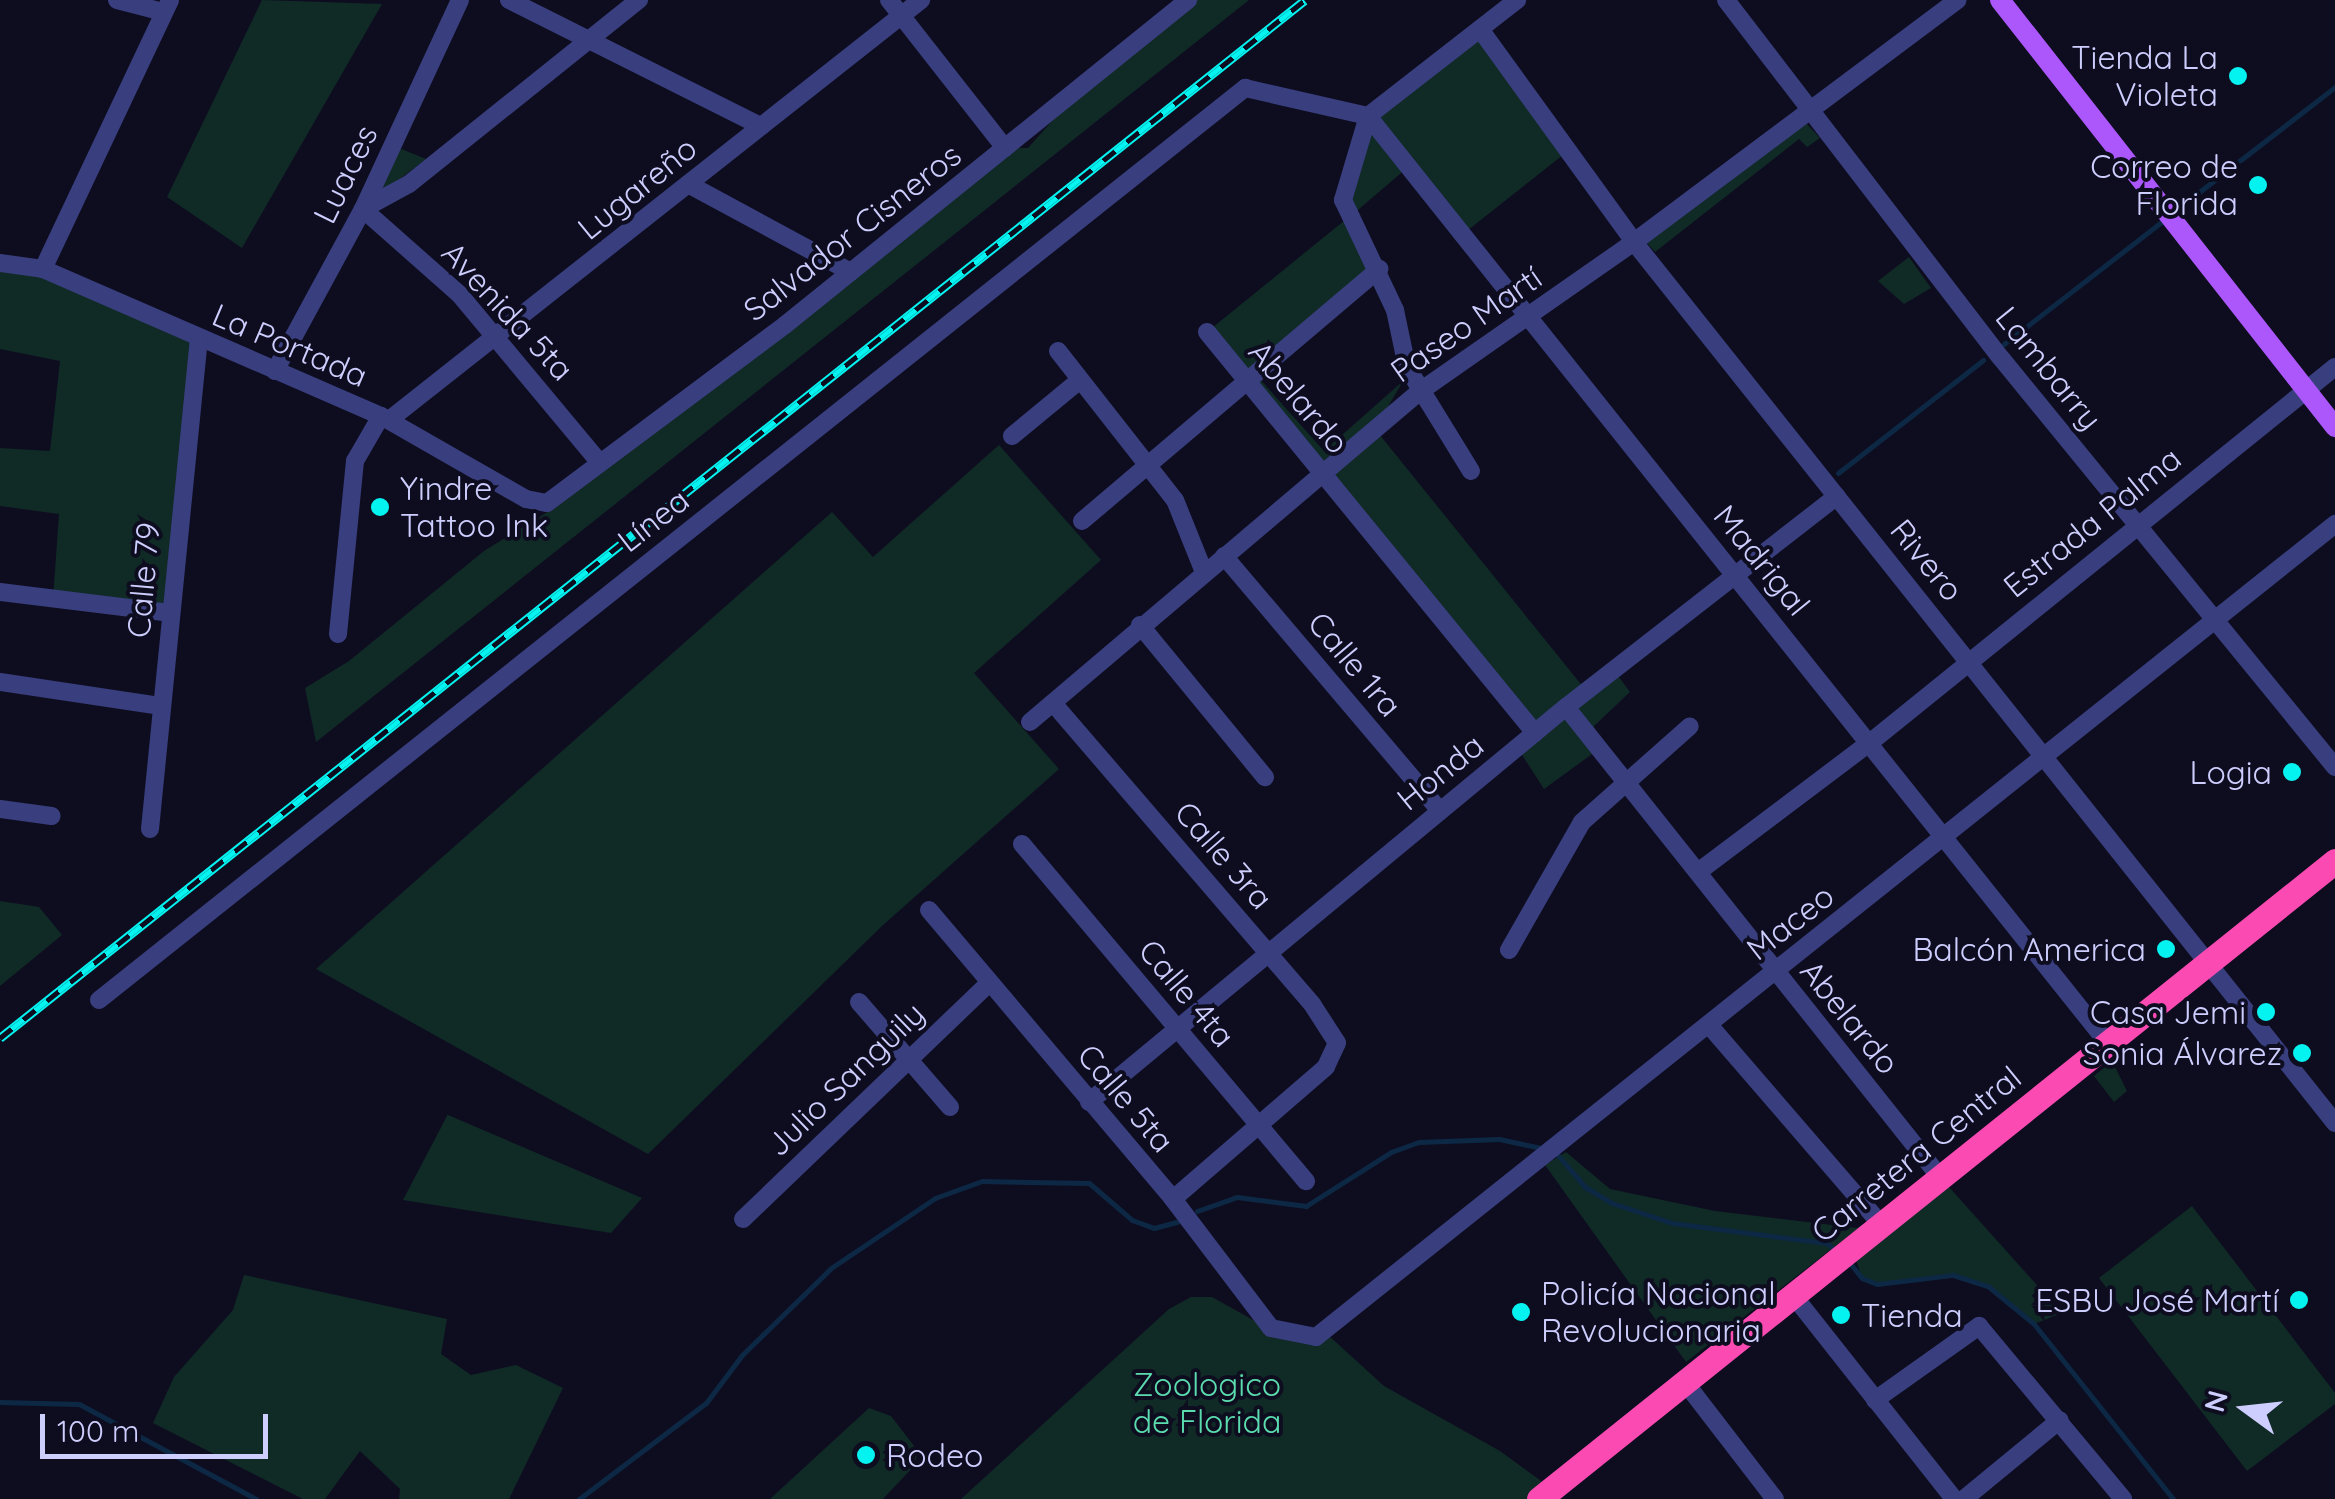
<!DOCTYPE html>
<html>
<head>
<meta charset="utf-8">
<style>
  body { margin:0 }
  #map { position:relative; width:2335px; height:1499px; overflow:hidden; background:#0e0d20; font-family:Quicksand,sans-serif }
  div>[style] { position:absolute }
  .green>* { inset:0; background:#102a26 }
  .stream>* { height:5px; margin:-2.5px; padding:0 2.5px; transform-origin:2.5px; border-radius:2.5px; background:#0d2844 }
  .minor>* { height:18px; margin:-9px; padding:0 9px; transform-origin:9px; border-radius:9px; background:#393e7e }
  .major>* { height:20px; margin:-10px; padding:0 10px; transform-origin:10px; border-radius:10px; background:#ac57fc }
  .highway>* { height:25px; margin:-12.5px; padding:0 12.5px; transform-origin:12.5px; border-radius:12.5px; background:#fb4bb3 }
  .rail>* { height:9px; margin-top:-4.5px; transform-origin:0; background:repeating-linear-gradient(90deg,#0e0d20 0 15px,#05f3f0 0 30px); box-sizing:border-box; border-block:2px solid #05f3f0 }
  .dots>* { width:28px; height:28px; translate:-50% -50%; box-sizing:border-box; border:5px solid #0e0d20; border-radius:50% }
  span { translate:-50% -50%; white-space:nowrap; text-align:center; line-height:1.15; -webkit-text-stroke:8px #0e0d20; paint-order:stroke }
  .poi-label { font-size:32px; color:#cecefe }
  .right { translate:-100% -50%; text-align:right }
  .left { translate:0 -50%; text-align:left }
  .street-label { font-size:32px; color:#cecefe }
  .park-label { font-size:32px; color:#5bdcae }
  .north { position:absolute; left:2195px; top:1359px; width:100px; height:100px; -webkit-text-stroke:8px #0e0d20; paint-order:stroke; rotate:285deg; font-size:28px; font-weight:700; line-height:40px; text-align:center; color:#cecefe }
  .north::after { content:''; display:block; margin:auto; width:35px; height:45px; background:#cecefe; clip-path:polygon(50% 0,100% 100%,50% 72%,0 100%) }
  .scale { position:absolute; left:40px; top:1414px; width:228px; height:45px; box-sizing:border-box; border:5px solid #cecefe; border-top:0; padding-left:12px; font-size:30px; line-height:35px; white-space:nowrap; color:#cecefe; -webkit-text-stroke:8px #0e0d20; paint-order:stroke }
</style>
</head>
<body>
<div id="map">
  <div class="green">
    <div style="clip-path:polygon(262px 0,382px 4px,242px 248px,167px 197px)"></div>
    <div style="clip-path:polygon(1195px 0,1249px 0,316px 742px,305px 688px,349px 661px,484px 551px,546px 513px,1016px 148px,1028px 148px,1061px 111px)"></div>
    <div style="clip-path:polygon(1480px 29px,1568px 151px,1463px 234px,1408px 167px,1351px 216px,1379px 269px,1258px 377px,1324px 451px,1403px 381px,1375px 429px,1584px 688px,1612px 668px,1630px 692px,1594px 726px,1599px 749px,1544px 789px,1517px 747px,1534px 733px,1207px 332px,1350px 216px,1343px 200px,1368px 116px)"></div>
    <div style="clip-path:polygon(1805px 122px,1820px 138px,1807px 147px,1799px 139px,1655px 252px,1646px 242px)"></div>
    <div style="clip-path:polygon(399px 148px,426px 159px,385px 190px,381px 188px)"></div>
    <div style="clip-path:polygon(1909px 257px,1931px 288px,1904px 304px,1878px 281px)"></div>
    <div style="clip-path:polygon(0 263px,43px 269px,199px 338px,170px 613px,53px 598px,59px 514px,0 506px,0 448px,50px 451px,60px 361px,0 349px)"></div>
    <div style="clip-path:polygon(999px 445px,1101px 560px,974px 673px,1059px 769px,882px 926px,648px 1154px,316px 969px,832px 512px,873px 557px)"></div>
    <div style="clip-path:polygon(0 901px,39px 907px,62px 935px,0 986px)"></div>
    <div style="clip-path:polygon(2112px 1061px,2127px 1091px,2114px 1102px,2094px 1076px)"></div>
    <div style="clip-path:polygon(448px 1114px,448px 1115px,642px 1198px,611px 1233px,403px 1200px)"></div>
    <div style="clip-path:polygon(1566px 1152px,1610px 1189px,1715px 1211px,1857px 1228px,1940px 1177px,2062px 1313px,2034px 1324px,1989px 1287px,1953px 1275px,1877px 1284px,1862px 1278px,1852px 1248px,1856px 1230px,1686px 1362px,1545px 1165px)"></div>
    <div style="clip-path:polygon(2192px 1206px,2335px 1393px,2335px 1404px,2247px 1471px,2099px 1278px)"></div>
    <div style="clip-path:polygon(244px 1275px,447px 1319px,441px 1354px,471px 1375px,516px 1365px,563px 1388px,509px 1499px,399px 1499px,400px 1489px,360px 1451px,325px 1499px,303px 1499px,153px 1423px,174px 1377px,233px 1310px)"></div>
    <div style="clip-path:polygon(1191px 1297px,1212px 1297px,1262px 1325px,1328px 1335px,1384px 1386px,1500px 1451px,1552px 1489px,1539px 1499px,961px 1499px,1169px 1309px)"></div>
    <div style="clip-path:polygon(869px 1408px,891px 1416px,918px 1451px,914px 1466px,883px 1499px,770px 1499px)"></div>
  </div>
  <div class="stream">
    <div style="left:2172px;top:213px;width:206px;rotate:-37.7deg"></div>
    <div style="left:2004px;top:344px;width:202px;rotate:-37.8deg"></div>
    <div style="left:1838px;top:473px;width:184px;rotate:-37.9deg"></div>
    <div style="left:1556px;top:1153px;width:45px;rotate:49.5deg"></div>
    <div style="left:1585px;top:1187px;width:31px;rotate:31deg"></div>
    <div style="left:1612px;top:1203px;width:63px;rotate:18.4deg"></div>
    <div style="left:1672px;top:1223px;width:156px;rotate:7.4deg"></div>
    <div style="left:1827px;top:1243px;width:13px;rotate:42deg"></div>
    <div style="left:1197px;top:1211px;width:42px;rotate:-19.3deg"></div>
    <div style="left:1237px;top:1197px;width:70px;rotate:7.4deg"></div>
    <div style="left:1306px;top:1206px;width:101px;rotate:-32.4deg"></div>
    <div style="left:1391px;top:1152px;width:30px;rotate:-20deg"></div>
    <div style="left:1419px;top:1142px;width:80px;rotate:-2.1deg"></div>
    <div style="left:1499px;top:1139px;width:48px;rotate:12deg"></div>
    <div style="left:1849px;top:1262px;width:21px;rotate:51deg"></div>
    <div style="left:1862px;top:1278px;width:16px;rotate:22deg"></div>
    <div style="left:1877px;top:1284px;width:77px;rotate:-6.8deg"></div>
    <div style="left:1953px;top:1275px;width:38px;rotate:18deg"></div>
    <div style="left:1989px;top:1287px;width:58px;rotate:39.4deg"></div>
    <div style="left:2034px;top:1324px;width:223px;rotate:51.5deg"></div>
    <div style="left:0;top:1402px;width:79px;rotate:1.5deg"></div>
    <div style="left:79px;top:1404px;width:201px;rotate:28.2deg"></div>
    <div style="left:579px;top:1499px;width:159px;rotate:-37.1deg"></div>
    <div style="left:706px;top:1403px;width:60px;rotate:-53.1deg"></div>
    <div style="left:742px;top:1355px;width:124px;rotate:-44.3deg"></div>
    <div style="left:831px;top:1268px;width:125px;rotate:-33.9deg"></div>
    <div style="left:935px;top:1198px;width:50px;rotate:-19.9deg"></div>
    <div style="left:982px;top:1181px;width:107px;rotate:1.1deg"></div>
    <div style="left:1089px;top:1183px;width:57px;rotate:40.7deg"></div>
    <div style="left:1132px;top:1220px;width:23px;rotate:20deg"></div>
    <div style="left:1154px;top:1228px;width:24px;rotate:-15deg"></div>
  </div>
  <div class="minor">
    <div style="left:117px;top:0;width:48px;rotate:14.6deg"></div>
    <div style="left:509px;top:0;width:282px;rotate:26.6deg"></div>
    <div style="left:889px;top:0;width:188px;rotate:51.9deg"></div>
    <div style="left:1726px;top:0;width:451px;rotate:52.5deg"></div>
    <div style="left:2001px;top:358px;width:528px;rotate:50.76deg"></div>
    <div style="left:1480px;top:29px;width:263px;rotate:54.1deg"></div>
    <div style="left:1634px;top:242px;width:1126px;rotate:51.49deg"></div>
    <div style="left:1368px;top:116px;width:1185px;rotate:51.41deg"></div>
    <div style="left:1368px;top:116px;width:88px;rotate:106.6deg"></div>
    <div style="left:1343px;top:200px;width:122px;rotate:64.7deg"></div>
    <div style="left:1395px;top:310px;width:58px;rotate:78.1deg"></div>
    <div style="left:1407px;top:367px;width:122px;rotate:58.4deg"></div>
    <div style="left:1368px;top:116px;width:189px;rotate:-37.9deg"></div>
    <div style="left:688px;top:184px;width:185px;rotate:28.4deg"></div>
    <div style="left:0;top:263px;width:43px;rotate:7.9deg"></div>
    <div style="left:43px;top:269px;width:369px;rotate:23.5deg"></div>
    <div style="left:381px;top:416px;width:167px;rotate:29.8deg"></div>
    <div style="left:526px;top:499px;width:21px;rotate:11deg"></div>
    <div style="left:547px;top:503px;width:297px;rotate:-36.8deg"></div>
    <div style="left:785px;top:325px;width:518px;rotate:-38.88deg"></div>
    <div style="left:43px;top:269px;width:297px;rotate:-64.7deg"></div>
    <div style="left:1207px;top:332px;width:518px;rotate:50.72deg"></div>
    <div style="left:1058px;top:351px;width:189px;rotate:51.9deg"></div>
    <div style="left:1175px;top:500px;width:78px;rotate:68.1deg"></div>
    <div style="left:275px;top:371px;width:184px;rotate:-61.5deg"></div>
    <div style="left:363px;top:209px;width:230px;rotate:-65.1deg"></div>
    <div style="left:389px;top:420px;width:678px;rotate:-38.29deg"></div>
    <div style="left:1012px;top:436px;width:88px;rotate:-39.5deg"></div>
    <div style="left:600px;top:463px;width:220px;rotate:-129.8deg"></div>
    <div style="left:459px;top:294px;width:128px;rotate:-138.5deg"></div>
    <div style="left:363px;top:209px;width:52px;rotate:-28.5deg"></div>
    <div style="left:409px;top:184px;width:295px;rotate:-38.7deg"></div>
    <div style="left:1082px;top:521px;width:390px;rotate:-40.3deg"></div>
    <div style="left:1224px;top:556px;width:334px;rotate:49.7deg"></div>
    <div style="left:0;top:592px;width:171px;rotate:7deg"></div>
    <div style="left:1140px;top:625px;width:197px;rotate:50.6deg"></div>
    <div style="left:338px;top:634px;width:174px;rotate:-84.4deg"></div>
    <div style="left:355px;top:461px;width:52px;rotate:-60deg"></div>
    <div style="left:0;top:682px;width:163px;rotate:8.5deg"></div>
    <div style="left:1053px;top:703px;width:397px;rotate:49.3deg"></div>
    <div style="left:1312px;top:1004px;width:46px;rotate:57.3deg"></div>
    <div style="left:1337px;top:1043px;width:26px;rotate:115deg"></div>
    <div style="left:1326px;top:1067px;width:202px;rotate:139.2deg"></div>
    <div style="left:1566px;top:707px;width:601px;rotate:51.49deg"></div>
    <div style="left:1030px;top:722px;width:510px;rotate:-40.31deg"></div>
    <div style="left:1419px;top:392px;width:262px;rotate:-34.9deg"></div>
    <div style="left:1634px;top:242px;width:404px;rotate:-36.8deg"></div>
    <div style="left:0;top:809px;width:52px;rotate:7.7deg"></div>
    <div style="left:150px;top:829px;width:493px;rotate:-84.3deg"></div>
    <div style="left:1022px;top:844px;width:441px;rotate:49.9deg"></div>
    <div style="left:1698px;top:872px;width:218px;rotate:-37deg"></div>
    <div style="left:1872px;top:741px;width:595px;rotate:-38.93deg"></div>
    <div style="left:929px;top:910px;width:378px;rotate:49.8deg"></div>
    <div style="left:1173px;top:1199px;width:162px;rotate:52.8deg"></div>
    <div style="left:1271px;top:1328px;width:46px;rotate:11.3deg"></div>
    <div style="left:1316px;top:1337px;width:1304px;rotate:-38.58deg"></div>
    <div style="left:1509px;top:950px;width:147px;rotate:-60.3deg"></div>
    <div style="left:1582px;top:822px;width:144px;rotate:-41.6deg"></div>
    <div style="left:99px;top:1000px;width:1465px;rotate:-38.51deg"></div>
    <div style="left:1245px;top:88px;width:126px;rotate:12.8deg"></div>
    <div style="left:859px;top:1002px;width:139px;rotate:49.1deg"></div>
    <div style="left:1709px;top:1025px;width:263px;rotate:49.2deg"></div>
    <div style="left:1089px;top:1102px;width:619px;rotate:-39.63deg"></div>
    <div style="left:1566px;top:707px;width:343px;rotate:-37.9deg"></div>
    <div style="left:743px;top:1219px;width:341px;rotate:-43.8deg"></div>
    <div style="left:1793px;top:1295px;width:260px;rotate:51.7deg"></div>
    <div style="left:1684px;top:1381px;width:149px;rotate:52.4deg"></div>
    <div style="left:1875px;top:1400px;width:128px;rotate:-35.4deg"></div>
    <div style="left:1979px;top:1326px;width:225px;rotate:50.2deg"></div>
    <div style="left:1964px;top:1499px;width:124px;rotate:-39.5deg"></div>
  </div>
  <div class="major">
    <div style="left:2000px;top:0;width:543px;rotate:51.88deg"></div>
  </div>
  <div class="highway">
    <div style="left:1539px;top:1499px;width:1020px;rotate:-38.71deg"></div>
  </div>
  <div class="rail">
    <div style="left:0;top:1038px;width:1667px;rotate:-38.5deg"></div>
  </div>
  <div class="dots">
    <div style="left:2238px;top:76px;background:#05f3f0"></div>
    <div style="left:2258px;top:185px;background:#05f3f0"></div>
    <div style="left:380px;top:507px;background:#05f3f0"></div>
    <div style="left:2292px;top:772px;background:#05f3f0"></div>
    <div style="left:2166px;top:949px;background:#05f3f0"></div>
    <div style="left:2266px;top:1012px;background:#05f3f0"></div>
    <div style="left:2302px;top:1053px;background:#05f3f0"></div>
    <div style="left:2299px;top:1300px;background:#05f3f0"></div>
    <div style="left:1521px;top:1312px;background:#05f3f0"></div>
    <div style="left:1841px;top:1315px;background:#05f3f0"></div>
    <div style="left:866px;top:1455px;background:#05f3f0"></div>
  </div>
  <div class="poi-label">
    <span class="right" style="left:2218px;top:76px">Tienda La<br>Violeta</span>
    <span class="right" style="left:2238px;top:185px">Correo de<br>Florida</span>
    <span class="left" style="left:400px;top:507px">Yindre<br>Tattoo Ink</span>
    <span class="right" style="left:2272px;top:772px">Logia</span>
    <span class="right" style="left:2146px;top:949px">Balcón America</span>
    <span class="right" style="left:2246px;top:1012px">Casa Jemi</span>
    <span class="right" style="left:2282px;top:1053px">Sonia Álvarez</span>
    <span class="left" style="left:1541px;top:1312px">Policía Nacional<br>Revolucionaria</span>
    <span class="right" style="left:2279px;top:1300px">ESBU José Martí</span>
    <span class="left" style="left:1861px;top:1315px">Tienda</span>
    <span class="left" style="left:886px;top:1455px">Rodeo</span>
  </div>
  <div class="street-label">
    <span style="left:345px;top:174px;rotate:-64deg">Luaces</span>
    <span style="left:637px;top:188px;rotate:-39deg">Lugareño</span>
    <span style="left:852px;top:232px;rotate:-38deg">Salvador Cisneros</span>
    <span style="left:508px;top:311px;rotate:47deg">Avenida 5ta</span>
    <span style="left:1466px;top:324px;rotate:-35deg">Paseo Martí</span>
    <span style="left:290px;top:345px;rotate:23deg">La Portada</span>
    <span style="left:2049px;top:368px;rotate:51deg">Lambarry</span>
    <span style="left:1299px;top:397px;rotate:50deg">Abelardo</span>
    <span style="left:653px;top:520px;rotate:-38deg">Línea</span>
    <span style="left:2092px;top:522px;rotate:-39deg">Estrada Palma</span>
    <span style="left:1762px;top:560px;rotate:51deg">Madrigal</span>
    <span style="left:1927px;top:560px;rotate:51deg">Rivero</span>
    <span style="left:143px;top:580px;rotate:-85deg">Calle 79</span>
    <span style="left:1355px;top:664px;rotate:50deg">Calle 1ra</span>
    <span style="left:1440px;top:772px;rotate:-39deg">Honda</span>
    <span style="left:1224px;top:855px;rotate:49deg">Calle 3ra</span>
    <span style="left:1790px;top:922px;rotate:-38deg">Maceo</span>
    <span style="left:1187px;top:993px;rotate:50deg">Calle 4ta</span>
    <span style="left:1850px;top:1017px;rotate:51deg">Abelardo</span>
    <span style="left:845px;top:1079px;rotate:-44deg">Julio Sanguily</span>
    <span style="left:1126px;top:1098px;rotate:50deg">Calle 5ta</span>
    <span style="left:1916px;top:1154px;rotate:-39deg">Carretera Central</span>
  </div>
  <div class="park-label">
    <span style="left:1207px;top:1403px">Zoologico<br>de Florida</span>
  </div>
  <div class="north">N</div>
  <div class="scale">100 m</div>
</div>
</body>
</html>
